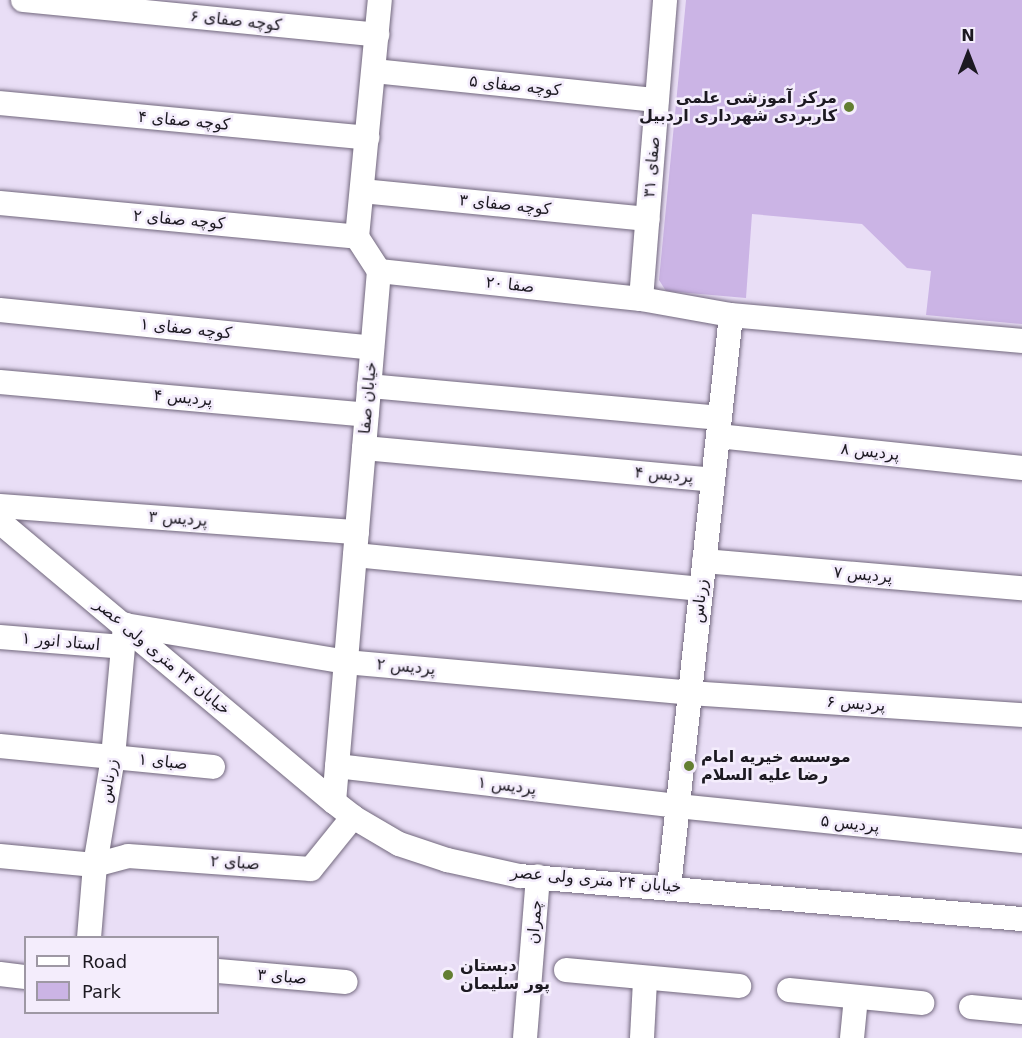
<!DOCTYPE html>
<html>
<head>
<meta charset="utf-8">
<style>
  body { margin:0 }
  #map { position:relative; width:1022px; height:1038px; overflow:hidden; background:#e9def6; font-family:"DejaVu Sans",Vazirmatn,sans-serif }
  div>[style] { position:absolute }
  .green>* { inset:0; background:#cbb4e5 }
  .roads { filter:drop-shadow(0 0 2px #72687d) drop-shadow(0 0 2px #72687d) }
  .minor>* { height:24px; margin:-12px; padding:0 12px; transform-origin:12px; border-radius:12px; background:#fff }
  .dots>* { width:16px; height:16px; translate:-50% -50%; box-sizing:border-box; border:3px solid #f4edfc; border-radius:50% }
  span { translate:-50% -50%; white-space:nowrap; text-align:center; line-height:1.15; -webkit-text-stroke:5px #f4edfc; paint-order:stroke }
  .street-label { font-size:16px; color:#1c1921 }
  .poi-label { font-size:16px; color:#1c1921; font-weight:700 }
  .right { translate:-100% -50%; text-align:right }
  .left { translate:0 -50%; text-align:left }
  .legend { position:absolute; left:24px; top:936px; width:195px; height:78px; box-sizing:border-box; background:#f4edfc; border:2px solid #9e98a4; margin:0; padding:8px 10px; list-style:none; font-size:18px; color:#1c1921 }
  .legend li { display:flex; align-items:center; gap:12px; height:30px }
  .legend b { width:30px; border:2px solid #9e98a4 }
  .north { position:absolute; left:938px; top:24px; width:60px; height:60px; -webkit-text-stroke:4px #f4edfc; paint-order:stroke; rotate:0deg; font-size:16px; font-weight:700; line-height:24px; text-align:center; color:#1c1921 }
  .north::after { content:''; display:block; margin:auto; width:21px; height:27px; background:#1c1921; clip-path:polygon(50% 0,100% 100%,50% 72%,0 100%) }
</style>
</head>
<body>
<div id="map">
  <div class="green">
    <div style="clip-path:polygon(686px 0,1022px 0,1022px 324px,926px 315px,931px 271px,907px 268px,862px 224px,752px 214px,746px 298px,666px 291px,659px 280px)"></div>
  </div>
  <div class="roads">
    <div class="minor">
      <div style="left:23px;top:0;width:356px;rotate:5.6deg"></div>
      <div style="left:374px;top:71px;width:284px;rotate:5.9deg"></div>
      <div style="left:0;top:103px;width:369px;rotate:5.4deg"></div>
      <div style="left:362px;top:191px;width:287px;rotate:5.6deg"></div>
      <div style="left:0;top:203px;width:359px;rotate:5.4deg"></div>
      <div style="left:379px;top:271px;width:263px;rotate:6.1deg"></div>
      <div style="left:641px;top:299px;width:91px;rotate:10.1deg"></div>
      <div style="left:731px;top:315px;width:292px;rotate:5.1deg"></div>
      <div style="left:641px;top:299px;width:300px;rotate:-85.4deg"></div>
      <div style="left:0;top:310px;width:374px;rotate:5.8deg"></div>
      <div style="left:0;top:382px;width:368px;rotate:5.1deg"></div>
      <div style="left:369px;top:386px;width:352px;rotate:5.2deg"></div>
      <div style="left:718px;top:436px;width:306px;rotate:6deg"></div>
      <div style="left:364px;top:448px;width:350px;rotate:5.2deg"></div>
      <div style="left:0;top:506px;width:358px;rotate:4.2deg"></div>
      <div style="left:0;top:522px;width:436px;rotate:40deg"></div>
      <div style="left:334px;top:802px;width:24px;rotate:38deg"></div>
      <div style="left:353px;top:817px;width:53px;rotate:30.4deg"></div>
      <div style="left:399px;top:844px;width:51px;rotate:18.4deg"></div>
      <div style="left:447px;top:860px;width:75px;rotate:12.4deg"></div>
      <div style="left:520px;top:876px;width:504px;rotate:4.9deg"></div>
      <div style="left:355px;top:555px;width:348px;rotate:5.6deg"></div>
      <div style="left:704px;top:561px;width:319px;rotate:4.9deg"></div>
      <div style="left:0;top:637px;width:123px;rotate:4.6deg"></div>
      <div style="left:0;top:746px;width:214px;rotate:5.6deg"></div>
      <div style="left:337px;top:766px;width:342px;rotate:6.7deg"></div>
      <div style="left:677px;top:806px;width:347px;rotate:5.8deg"></div>
      <div style="left:334px;top:802px;width:533px;rotate:-85.16deg"></div>
      <div style="left:379px;top:271px;width:40px;rotate:-122.9deg"></div>
      <div style="left:357px;top:237px;width:238px;rotate:-84.5deg"></div>
      <div style="left:0;top:856px;width:95px;rotate:5.4deg"></div>
      <div style="left:95px;top:865px;width:34px;rotate:-15deg"></div>
      <div style="left:128px;top:856px;width:183px;rotate:4.1deg"></div>
      <div style="left:311px;top:869px;width:67px;rotate:-51.1deg"></div>
      <div style="left:669px;top:887px;width:575px;rotate:-83.81deg"></div>
      <div style="left:89px;top:938px;width:73px;rotate:-85.3deg"></div>
      <div style="left:95px;top:865px;width:109px;rotate:-80.5deg"></div>
      <div style="left:113px;top:757px;width:133px;rotate:-84.8deg"></div>
      <div style="left:125px;top:625px;width:224px;rotate:9.5deg"></div>
      <div style="left:346px;top:662px;width:345px;rotate:5.1deg"></div>
      <div style="left:690px;top:693px;width:333px;rotate:3.8deg"></div>
      <div style="left:566px;top:970px;width:174px;rotate:5.3deg"></div>
      <div style="left:218px;top:971px;width:128px;rotate:4.9deg"></div>
      <div style="left:0;top:974px;width:26px;rotate:7deg"></div>
      <div style="left:789px;top:990px;width:134px;rotate:5.6deg"></div>
      <div style="left:971px;top:1007px;width:51px;rotate:5.6deg"></div>
      <div style="left:525px;top:1038px;width:162px;rotate:-85.4deg"></div>
      <div style="left:642px;top:1038px;width:58px;rotate:-87deg"></div>
      <div style="left:852px;top:1038px;width:41px;rotate:-84.4deg"></div>
    </div>
  </div>
  <div class="dots">
    <div style="left:849px;top:107px;background:#637e32"></div>
    <div style="left:689px;top:766px;background:#637e32"></div>
    <div style="left:448px;top:975px;background:#637e32"></div>
  </div>
  <div class="street-label">
    <span style="left:236px;top:21px;rotate:6deg">کوچه صفای ۶</span>
    <span style="left:515px;top:86px;rotate:6deg">کوچه صفای ۵</span>
    <span style="left:184px;top:121px;rotate:5deg">کوچه صفای ۴</span>
    <span style="left:652px;top:167px;rotate:-85deg">صفای ۳۱</span>
    <span style="left:505px;top:205px;rotate:6deg">کوچه صفای ۳</span>
    <span style="left:179px;top:220px;rotate:5deg">کوچه صفای ۲</span>
    <span style="left:510px;top:285px;rotate:6deg">صفا ۲۰</span>
    <span style="left:186px;top:329px;rotate:6deg">کوچه صفای ۱</span>
    <span style="left:183px;top:398px;rotate:5deg">پردیس ۴</span>
    <span style="left:368px;top:398px;rotate:-85deg">خیابان صفا</span>
    <span style="left:870px;top:452px;rotate:6deg">پردیس ۸</span>
    <span style="left:664px;top:475px;rotate:5deg">پردیس ۴</span>
    <span style="left:178px;top:519px;rotate:4deg">پردیس ۳</span>
    <span style="left:863px;top:575px;rotate:5deg">پردیس ۷</span>
    <span style="left:700px;top:601px;rotate:-84deg">زرناس</span>
    <span style="left:61px;top:642px;rotate:5deg">استاد انور ۱</span>
    <span style="left:162px;top:657px;rotate:40deg">خیابان ۲۴ متری ولی عصر</span>
    <span style="left:406px;top:667px;rotate:5deg">پردیس ۲</span>
    <span style="left:856px;top:704px;rotate:4deg">پردیس ۶</span>
    <span style="left:163px;top:762px;rotate:6deg">صبای ۱</span>
    <span style="left:109px;top:781px;rotate:-81deg">زرناس</span>
    <span style="left:507px;top:786px;rotate:7deg">پردیس ۱</span>
    <span style="left:850px;top:824px;rotate:6deg">پردیس ۵</span>
    <span style="left:235px;top:863px;rotate:4deg">صبای ۲</span>
    <span style="left:596px;top:880px;rotate:5deg">خیابان ۲۴ متری ولی عصر</span>
    <span style="left:535px;top:922px;rotate:-85deg">چمران</span>
    <span style="left:282px;top:977px;rotate:5deg">صبای ۳</span>
  </div>
  <div class="poi-label">
    <span class="right" style="left:837px;top:107px">مرکز آموزشی علمی<br>کاربردی شهرداری اردبیل</span>
    <span class="left" style="left:701px;top:766px">موسسه خیریه امام<br>رضا علیه السلام</span>
    <span class="left" style="left:460px;top:975px">دبستان<br>پور سلیمان</span>
  </div>
  <ul class="legend">
  <li><b style="height:8px;background:#fff"></b>Road</li>
  <li><b style="height:16px;background:#cbb4e5"></b>Park</li>
  </ul>
  <div class="north">N</div>
</div>
</body>
</html>
